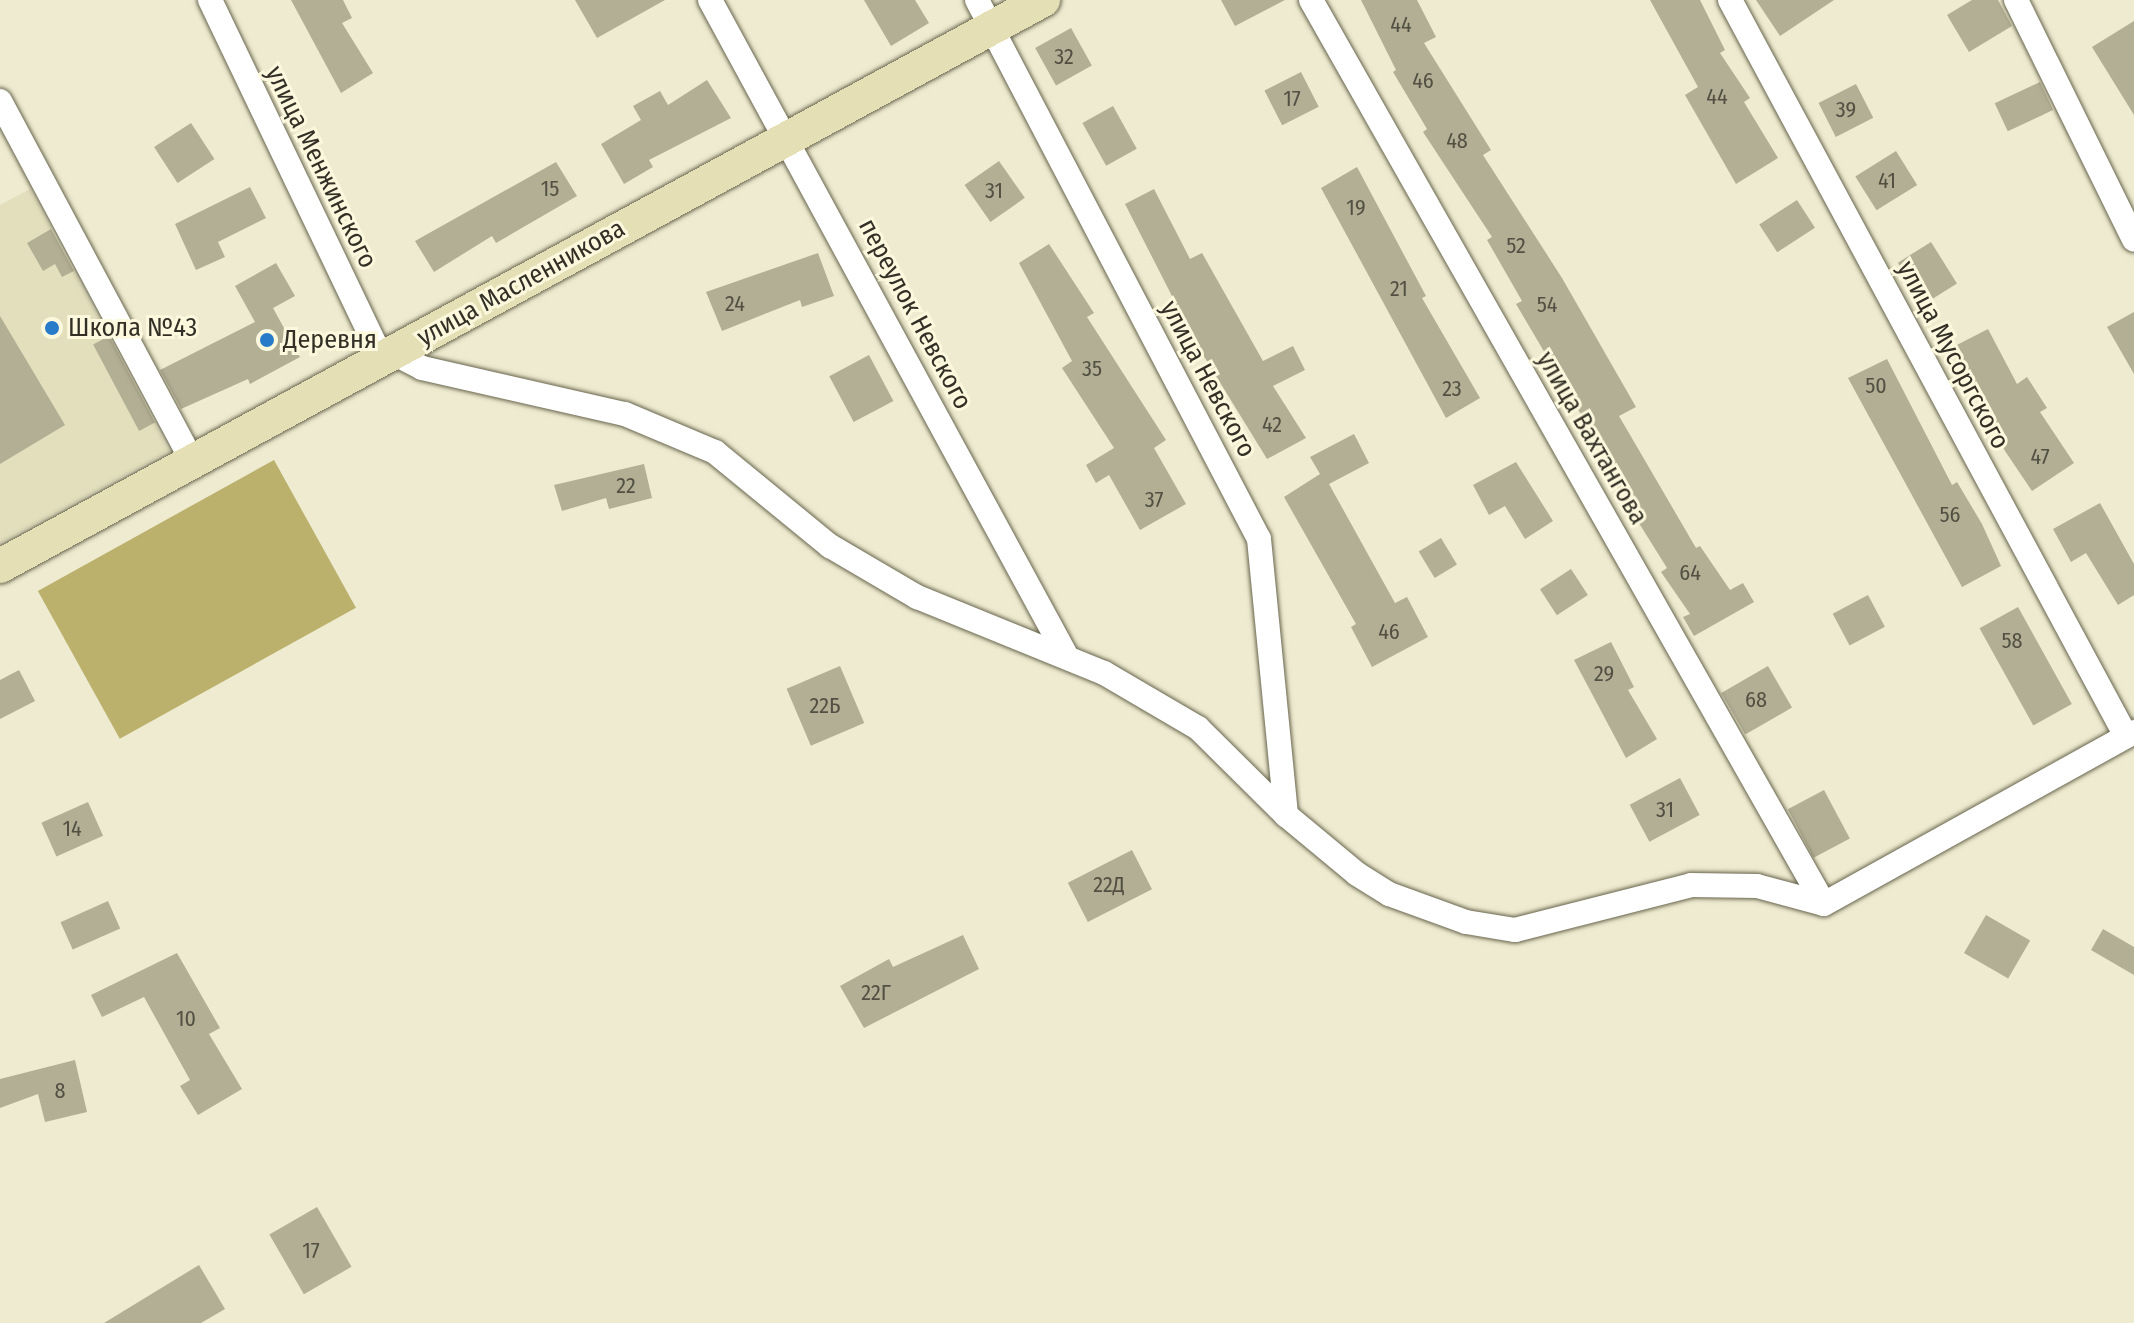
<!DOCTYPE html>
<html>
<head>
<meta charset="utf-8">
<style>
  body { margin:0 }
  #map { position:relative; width:2134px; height:1323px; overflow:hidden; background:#eeebd0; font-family:"Fira Sans Condensed",sans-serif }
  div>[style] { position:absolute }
  .built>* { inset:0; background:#e3dfbd }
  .forest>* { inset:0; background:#bbb16d; transform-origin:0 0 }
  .building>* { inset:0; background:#b2af95; transform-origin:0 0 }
  .roads { filter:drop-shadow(0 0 2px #68654e) drop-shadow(0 0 2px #68654e) }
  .street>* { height:24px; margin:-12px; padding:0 12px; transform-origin:12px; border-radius:12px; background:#fff }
  .secondary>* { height:34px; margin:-17px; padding:0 17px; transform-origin:17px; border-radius:17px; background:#e4dfb5 }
  .dots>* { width:22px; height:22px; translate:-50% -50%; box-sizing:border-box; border:4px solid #fcf8dd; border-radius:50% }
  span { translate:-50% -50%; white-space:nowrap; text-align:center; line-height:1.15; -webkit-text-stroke:6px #fcf8dd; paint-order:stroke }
  .number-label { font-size:22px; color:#525042 }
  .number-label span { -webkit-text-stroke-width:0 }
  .street-label { font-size:26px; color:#323026 }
  .poi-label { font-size:26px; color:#323026 }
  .left { translate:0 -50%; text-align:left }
</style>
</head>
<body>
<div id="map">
  <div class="built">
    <div style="clip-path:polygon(30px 189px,169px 451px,0 543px,0 205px)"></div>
  </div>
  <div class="forest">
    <div style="left:274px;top:460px;width:169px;height:270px;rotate:61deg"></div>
  </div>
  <div class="building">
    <div style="clip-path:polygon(291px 0,343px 0,352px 18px,342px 23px,373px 73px,341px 93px)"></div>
    <div style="clip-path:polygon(575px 0,665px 0,597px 38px)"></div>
    <div style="clip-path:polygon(864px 0,915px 0,929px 23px,891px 46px)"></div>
    <div style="clip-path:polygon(1221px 0,1285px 0,1235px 26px)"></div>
    <div style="clip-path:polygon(1361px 0,1417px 0,1436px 37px,1424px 43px,1491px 150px,1483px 155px,1562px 278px,1636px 407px,1619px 416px,1696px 548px,1700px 546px,1730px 590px,1743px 583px,1754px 602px,1694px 636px,1683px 617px,1690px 614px,1661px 572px,1667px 568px,1617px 488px,1598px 455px,1603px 452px,1516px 304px,1522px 301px,1487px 240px,1492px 237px,1423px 132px,1427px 129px,1393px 72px,1396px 70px)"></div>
    <div style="clip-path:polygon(1650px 0,1700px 0,1725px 50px,1720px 53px,1750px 98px,1744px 102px,1778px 158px,1736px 184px,1685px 95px,1698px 87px)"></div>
    <div style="clip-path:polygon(1756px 0,1834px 0,1780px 36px)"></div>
    <div style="clip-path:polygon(1972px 0,1998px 0,2012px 26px,1969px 52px,1947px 15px)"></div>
    <div style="clip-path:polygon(2134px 21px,2134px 115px,2092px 47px)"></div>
    <div style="left:1071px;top:28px;width:43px;height:41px;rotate:61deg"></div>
    <div style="left:1301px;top:72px;width:39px;height:41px;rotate:63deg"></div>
    <div style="clip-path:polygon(707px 80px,731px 118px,649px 160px,653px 167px,624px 184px,601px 144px,641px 120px,633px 106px,660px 91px,668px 105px)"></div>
    <div style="left:2040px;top:82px;width:31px;height:50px;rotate:65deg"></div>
    <div style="left:1856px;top:84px;width:38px;height:42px;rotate:63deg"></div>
    <div style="left:1113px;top:106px;width:49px;height:35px;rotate:61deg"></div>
    <div style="left:191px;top:123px;width:43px;height:44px;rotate:57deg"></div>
    <div style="left:1896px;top:151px;width:40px;height:48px;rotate:58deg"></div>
    <div style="left:999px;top:161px;width:45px;height:42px;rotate:55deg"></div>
    <div style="clip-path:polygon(556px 162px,577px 196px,496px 243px,492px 236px,434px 272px,415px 241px)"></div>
    <div style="clip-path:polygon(1357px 167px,1426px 296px,1422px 298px,1480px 398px,1446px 418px,1321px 188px)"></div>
    <div style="clip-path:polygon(250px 187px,266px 218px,218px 242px,225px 257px,196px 270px,175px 224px)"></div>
    <div style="clip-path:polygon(1154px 189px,1190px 259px,1202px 253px,1263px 361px,1293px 346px,1305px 370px,1273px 386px,1306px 438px,1267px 459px,1197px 345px,1125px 204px)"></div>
    <div style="left:1797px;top:200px;width:33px;height:45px;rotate:57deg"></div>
    <div style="clip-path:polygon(51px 229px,74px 271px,62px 277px,55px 264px,43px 271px,27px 243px)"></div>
    <div style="left:1931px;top:242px;width:49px;height:39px;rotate:58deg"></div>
    <div style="clip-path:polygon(1049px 244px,1094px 313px,1087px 317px,1166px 440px,1154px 448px,1186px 504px,1140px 530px,1109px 475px,1096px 483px,1086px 465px,1114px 448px,1062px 368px,1072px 361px,1019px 263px)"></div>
    <div style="clip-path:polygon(818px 253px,834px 296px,802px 307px,800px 300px,722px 331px,706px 292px)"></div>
    <div style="clip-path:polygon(276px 263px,295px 296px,273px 308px,300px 357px,250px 384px,248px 379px,181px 409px,160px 370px,255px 322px,235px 286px)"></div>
    <div style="clip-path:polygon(2134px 312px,2134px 374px,2107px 327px)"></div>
    <div style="clip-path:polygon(0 316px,65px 425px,0 464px)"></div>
    <div style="clip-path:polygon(1988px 329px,2017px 384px,2027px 377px,2047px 408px,2040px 412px,2074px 463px,2032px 491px,2005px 451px,1953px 347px)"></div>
    <div style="left:109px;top:336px;width:98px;height:18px;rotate:62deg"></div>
    <div style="left:869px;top:355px;width:52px;height:45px;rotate:62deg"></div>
    <div style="clip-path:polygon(1887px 359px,1952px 485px,1957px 482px,1982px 524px,2001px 566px,1962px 587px,1848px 378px)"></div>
    <div style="clip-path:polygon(1354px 434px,1369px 463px,1329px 484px,1395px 603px,1407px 597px,1428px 637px,1372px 667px,1351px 627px,1356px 624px,1284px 497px,1320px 474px,1310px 457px)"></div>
    <div style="clip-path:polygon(1516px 462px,1553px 521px,1525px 539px,1505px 506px,1489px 515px,1473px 485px)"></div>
    <div style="clip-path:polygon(644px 464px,652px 498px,609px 509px,606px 498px,562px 511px,554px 485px)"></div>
    <div style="clip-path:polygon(2100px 503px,2134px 564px,2134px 595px,2118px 605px,2086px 553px,2071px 562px,2053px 529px)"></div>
    <div style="left:1441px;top:538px;width:31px;height:26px;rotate:59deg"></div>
    <div style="left:1571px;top:569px;width:31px;height:37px;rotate:57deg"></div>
    <div style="left:1868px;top:595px;width:36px;height:40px;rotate:62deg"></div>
    <div style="left:2018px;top:607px;width:111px;height:44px;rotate:61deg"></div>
    <div style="clip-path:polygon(1611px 642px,1634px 687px,1628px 690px,1657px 739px,1626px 758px,1574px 660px)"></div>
    <div style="left:840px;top:666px;width:62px;height:58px;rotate:67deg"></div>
    <div style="left:1768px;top:666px;width:48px;height:54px;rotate:60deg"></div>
    <div style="clip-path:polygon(19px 670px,35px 701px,0 719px,0 680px)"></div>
    <div style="left:1680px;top:778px;width:42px;height:57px;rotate:62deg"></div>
    <div style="left:1824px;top:790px;width:55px;height:41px;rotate:62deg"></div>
    <div style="left:88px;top:802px;width:37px;height:51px;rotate:66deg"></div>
    <div style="left:1132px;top:850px;width:44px;height:72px;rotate:63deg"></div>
    <div style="left:108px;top:901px;width:30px;height:52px;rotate:66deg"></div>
    <div style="left:1986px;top:915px;width:51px;height:44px;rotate:30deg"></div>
    <div style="clip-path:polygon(2103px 929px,2134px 947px,2134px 975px,2091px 950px)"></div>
    <div style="clip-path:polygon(963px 935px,979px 969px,864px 1028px,840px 986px,889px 959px,893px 967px)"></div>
    <div style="clip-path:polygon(177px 953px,220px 1028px,209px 1034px,242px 1089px,198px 1115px,180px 1086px,190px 1080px,144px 997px,102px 1017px,91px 995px)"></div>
    <div style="clip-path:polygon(75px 1060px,87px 1112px,45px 1122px,38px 1094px,0 1108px,0 1079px)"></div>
    <div style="left:317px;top:1207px;width:69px;height:55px;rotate:60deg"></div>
    <div style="clip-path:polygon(199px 1265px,225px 1309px,201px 1323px,104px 1323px)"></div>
  </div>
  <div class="roads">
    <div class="street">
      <div style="left:210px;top:0;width:398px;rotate:64.4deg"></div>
      <div style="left:710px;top:0;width:748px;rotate:61.48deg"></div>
      <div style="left:977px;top:0;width:608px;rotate:62.38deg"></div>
      <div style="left:1259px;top:539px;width:277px;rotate:84.4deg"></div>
      <div style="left:1311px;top:0;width:1039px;rotate:60.43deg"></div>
      <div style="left:1730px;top:0;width:836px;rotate:61.72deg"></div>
      <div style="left:2016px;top:0;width:267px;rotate:63.8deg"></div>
      <div style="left:0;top:101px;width:408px;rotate:61.9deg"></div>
      <div style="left:393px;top:353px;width:33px;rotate:27deg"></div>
      <div style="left:422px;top:368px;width:208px;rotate:12.8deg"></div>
      <div style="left:625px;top:414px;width:98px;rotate:22.9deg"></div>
      <div style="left:715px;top:452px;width:149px;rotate:39.3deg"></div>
      <div style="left:830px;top:546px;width:101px;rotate:30.4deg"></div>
      <div style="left:917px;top:597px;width:202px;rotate:22.1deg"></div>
      <div style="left:1104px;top:673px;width:109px;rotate:30.3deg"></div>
      <div style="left:1198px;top:728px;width:124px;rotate:44.7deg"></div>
      <div style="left:1286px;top:815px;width:92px;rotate:39.7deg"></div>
      <div style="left:1357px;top:874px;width:38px;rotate:32deg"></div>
      <div style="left:1389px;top:894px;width:82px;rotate:20deg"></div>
      <div style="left:1466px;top:922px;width:50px;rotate:9.3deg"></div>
      <div style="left:1515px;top:930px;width:182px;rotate:-14.3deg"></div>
      <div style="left:1691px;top:885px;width:66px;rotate:0.9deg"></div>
      <div style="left:1757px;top:886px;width:69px;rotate:15deg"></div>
      <div style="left:1824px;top:904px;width:355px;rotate:-29deg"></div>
    </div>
    <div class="secondary">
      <div style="left:0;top:566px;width:1187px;rotate:-28.49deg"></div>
    </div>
  </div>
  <div class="dots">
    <div style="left:52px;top:328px;background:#287bc9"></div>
    <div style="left:267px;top:340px;background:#287bc9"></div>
  </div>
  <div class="number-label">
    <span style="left:1401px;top:25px">44</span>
    <span style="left:1064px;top:57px">32</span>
    <span style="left:1423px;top:81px">46</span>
    <span style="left:1717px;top:97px">44</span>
    <span style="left:1292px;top:99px">17</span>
    <span style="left:1846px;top:110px">39</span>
    <span style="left:1457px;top:141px">48</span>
    <span style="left:1887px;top:181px">41</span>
    <span style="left:550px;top:189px">15</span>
    <span style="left:994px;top:191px">31</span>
    <span style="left:1356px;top:208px">19</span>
    <span style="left:1516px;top:246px">52</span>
    <span style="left:1399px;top:289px">21</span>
    <span style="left:735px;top:304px">24</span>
    <span style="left:1547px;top:305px">54</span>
    <span style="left:1092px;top:369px">35</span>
    <span style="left:1876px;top:386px">50</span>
    <span style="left:1452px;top:389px">23</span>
    <span style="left:1272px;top:425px">42</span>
    <span style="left:2040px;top:457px">47</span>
    <span style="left:626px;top:486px">22</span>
    <span style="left:1154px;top:500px">37</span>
    <span style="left:1950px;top:515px">56</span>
    <span style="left:1690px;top:573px">64</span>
    <span style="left:1389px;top:632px">46</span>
    <span style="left:2012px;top:641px">58</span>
    <span style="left:1604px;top:674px">29</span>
    <span style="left:1756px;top:700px">68</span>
    <span style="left:825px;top:706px">22Б</span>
    <span style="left:1665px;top:810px">31</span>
    <span style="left:72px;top:829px">14</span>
    <span style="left:1109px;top:885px">22Д</span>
    <span style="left:876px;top:993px">22Г</span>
    <span style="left:186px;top:1019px">10</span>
    <span style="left:60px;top:1091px">8</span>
    <span style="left:311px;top:1251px">17</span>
  </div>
  <div class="street-label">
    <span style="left:321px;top:167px;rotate:64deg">улица Менжинского</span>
    <span style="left:521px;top:283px;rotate:-29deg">улица Масленникова</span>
    <span style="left:915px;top:314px;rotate:62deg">переулок Невского</span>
    <span style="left:1953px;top:355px;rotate:62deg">улица Мусоргского</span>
    <span style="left:1208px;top:379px;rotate:62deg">улица Невского</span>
    <span style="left:1592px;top:438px;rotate:60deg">улица Вахтангова</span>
  </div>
  <div class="poi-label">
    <span class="left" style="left:68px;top:328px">Школа №43</span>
    <span class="left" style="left:283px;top:340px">Деревня</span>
  </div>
</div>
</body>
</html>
